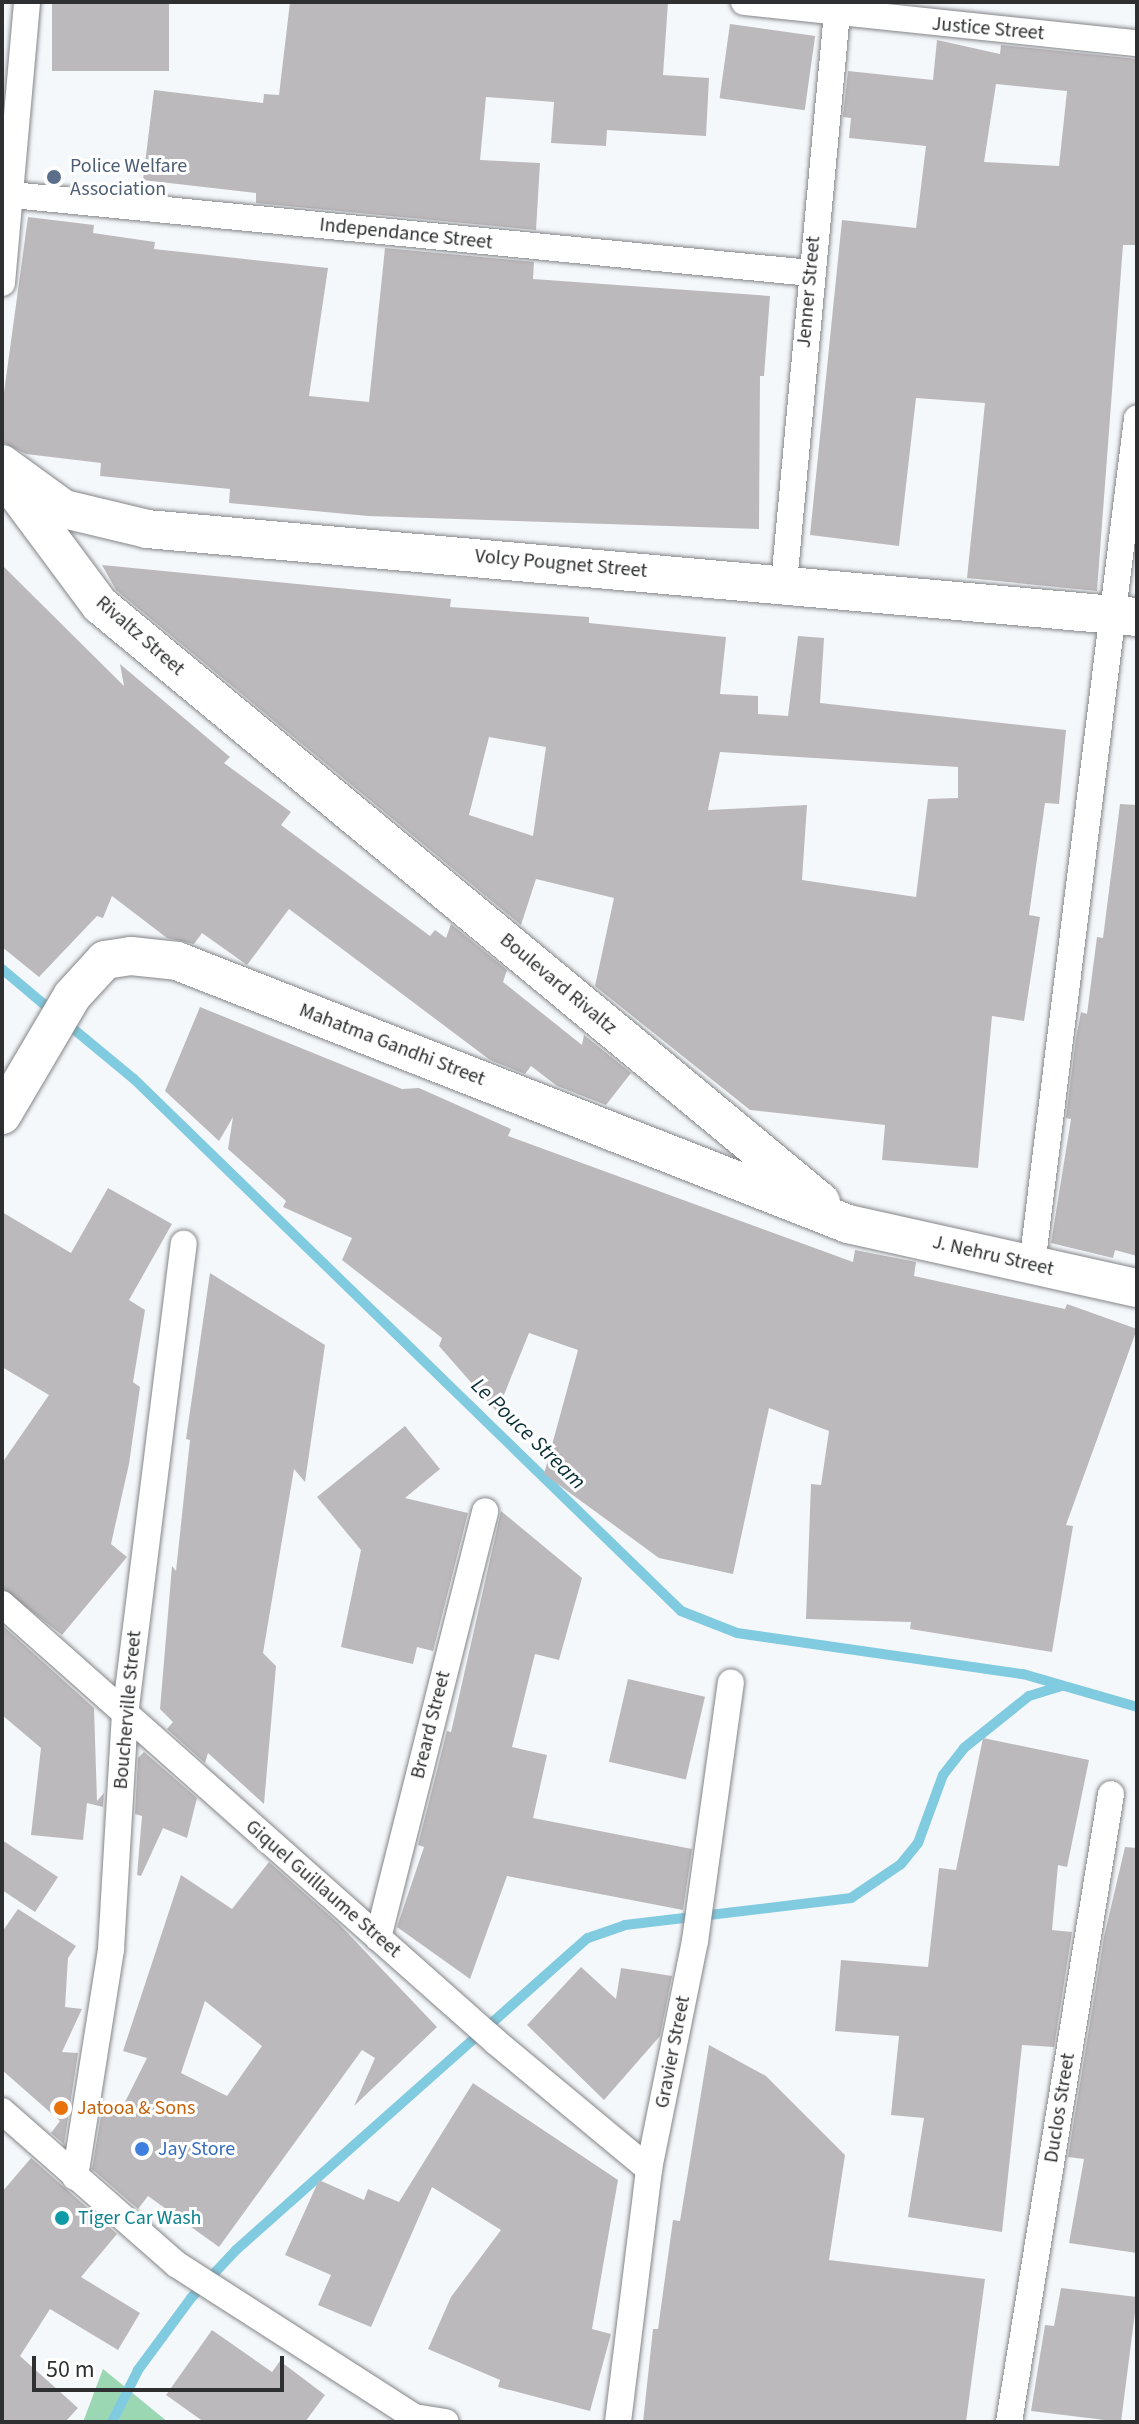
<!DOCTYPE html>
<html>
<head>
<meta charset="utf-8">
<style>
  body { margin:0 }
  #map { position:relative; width:1139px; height:2424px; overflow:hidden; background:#f5f8fb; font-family:"Source Sans 3",sans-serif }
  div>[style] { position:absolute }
  .forest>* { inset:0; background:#9cd7b3 }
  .stream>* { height:10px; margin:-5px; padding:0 5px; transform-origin:5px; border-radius:5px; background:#81cbe1 }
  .building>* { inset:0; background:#bcb9bc; transform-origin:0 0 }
  .roads { filter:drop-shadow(0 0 2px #838588) drop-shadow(0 0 2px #838588) }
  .street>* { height:26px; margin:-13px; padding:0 13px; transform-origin:13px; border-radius:13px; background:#fff }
  .secondary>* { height:38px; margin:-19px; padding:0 19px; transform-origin:19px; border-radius:19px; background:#fff }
  .dots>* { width:22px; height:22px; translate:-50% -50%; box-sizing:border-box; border:4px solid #fff; border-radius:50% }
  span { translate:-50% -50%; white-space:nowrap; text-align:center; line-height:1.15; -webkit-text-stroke:6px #fff; paint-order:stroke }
  .street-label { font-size:20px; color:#2e2f30 }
  .service-label { font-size:20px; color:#4e5e75 }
  .left { translate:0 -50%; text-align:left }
  .food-label { font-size:20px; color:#c56008 }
  .shop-label { font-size:20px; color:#366cbe }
  .culture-label { font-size:20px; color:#0d838f }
  .water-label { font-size:22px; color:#0a2f38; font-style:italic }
  .frame { position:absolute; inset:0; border:4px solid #2e2f30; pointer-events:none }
  .scale { position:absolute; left:32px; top:2356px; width:252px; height:36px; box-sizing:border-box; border:4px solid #2e2f30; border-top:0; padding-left:10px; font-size:24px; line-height:28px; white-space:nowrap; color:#2e2f30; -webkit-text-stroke:6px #fff; paint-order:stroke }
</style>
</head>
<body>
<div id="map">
  <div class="forest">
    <div style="clip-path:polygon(103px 2369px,168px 2422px,83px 2422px)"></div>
  </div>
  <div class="stream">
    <div style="left:2px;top:969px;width:67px;rotate:40.1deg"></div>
    <div style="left:65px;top:1022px;width:89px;rotate:39.6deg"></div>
    <div style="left:134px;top:1079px;width:763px;rotate:44.2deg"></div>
    <div style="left:681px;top:1611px;width:60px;rotate:21.4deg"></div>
    <div style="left:737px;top:1633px;width:289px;rotate:8.2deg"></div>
    <div style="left:1023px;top:1674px;width:119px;rotate:16.1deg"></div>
    <div style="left:112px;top:2422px;width:58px;rotate:-63.4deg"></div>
    <div style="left:138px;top:2370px;width:89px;rotate:-53.6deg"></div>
    <div style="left:191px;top:2298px;width:66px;rotate:-46.8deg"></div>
    <div style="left:236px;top:2250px;width:470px;rotate:-41.6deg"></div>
    <div style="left:588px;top:1938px;width:39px;rotate:-19deg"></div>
    <div style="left:625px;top:1925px;width:228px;rotate:-6.8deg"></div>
    <div style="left:851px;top:1898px;width:60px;rotate:-34.2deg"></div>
    <div style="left:901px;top:1864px;width:27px;rotate:-51deg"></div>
    <div style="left:918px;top:1843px;width:72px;rotate:-69.8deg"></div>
    <div style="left:943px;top:1775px;width:34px;rotate:-52deg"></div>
    <div style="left:964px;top:1748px;width:83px;rotate:-38.7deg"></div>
    <div style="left:1029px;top:1696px;width:34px;rotate:-17deg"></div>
  </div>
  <div class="building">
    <div style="left:52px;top:2px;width:117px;height:69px"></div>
    <div style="clip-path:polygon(290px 2px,668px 2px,663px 75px,709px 78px,706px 136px,607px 130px,606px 146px,551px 143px,554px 102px,486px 97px,480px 160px,540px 163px,536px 230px,256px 203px,256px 193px,143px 180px,154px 90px,263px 103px,264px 94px,279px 95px)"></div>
    <div style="left:730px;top:24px;width:86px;height:75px;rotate:8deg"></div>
    <div style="clip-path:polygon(evenodd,937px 40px,1000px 54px,1001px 45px,1137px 59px,1137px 245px,1123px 245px,1097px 591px,967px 578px,985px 403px,916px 398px,899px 546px,810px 535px,842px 220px,916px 228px,926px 146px,849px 138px,851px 118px,843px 117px,848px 71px,933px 80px,937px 40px,996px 84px,1067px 91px,1059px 166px,984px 162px,996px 84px)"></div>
    <div style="clip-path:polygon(28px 217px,94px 225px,93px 233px,155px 242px,154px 249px,328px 268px,309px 396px,369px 402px,385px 248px,534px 262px,533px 279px,770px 296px,764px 376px,760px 376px,759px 529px,368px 516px,229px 503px,230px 489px,100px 476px,101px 463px,26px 454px,2px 442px,2px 407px)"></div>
    <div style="clip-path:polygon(2px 565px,124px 686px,120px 664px,230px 757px,224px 763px,291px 812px,281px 825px,430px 936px,435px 930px,446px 938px,451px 924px,507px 970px,503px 982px,582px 1045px,584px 1035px,631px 1073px,606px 1105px,557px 1086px,531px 1066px,525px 1074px,490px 1060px,289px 909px,247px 965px,202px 933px,194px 944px,167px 938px,112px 896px,103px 918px,97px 916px,39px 977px,2px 947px)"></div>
    <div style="clip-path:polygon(evenodd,102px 565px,451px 599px,450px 607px,589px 617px,589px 623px,726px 637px,720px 694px,758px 696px,758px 714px,788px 716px,798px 636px,824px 638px,820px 703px,1066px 730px,1059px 804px,1045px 803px,1029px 915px,1040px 917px,1024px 1021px,992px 1016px,978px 1168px,882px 1160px,885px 1125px,750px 1110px,595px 986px,614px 898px,536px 879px,521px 925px,116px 590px,102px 565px,489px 737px,546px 747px,533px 836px,469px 815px,489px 737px,102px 565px,720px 752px,958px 767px,958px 798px,928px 799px,916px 897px,802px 880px,807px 805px,708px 810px,720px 752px)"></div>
    <div style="clip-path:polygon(1120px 804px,1137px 805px,1137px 1256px,1115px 1250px,1113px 1258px,1051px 1243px,1071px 1119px,1066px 1118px,1076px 1038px,1081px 1012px,1087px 1014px,1097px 937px,1103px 938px)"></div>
    <div style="clip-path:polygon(200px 1007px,402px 1089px,419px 1088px,511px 1129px,508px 1136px,853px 1262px,855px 1250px,916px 1262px,914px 1276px,1065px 1309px,1067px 1304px,1137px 1329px,1066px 1525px,1073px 1526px,1052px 1652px,910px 1629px,911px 1622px,806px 1619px,811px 1484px,821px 1485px,829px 1431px,769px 1408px,733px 1574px,659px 1558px,544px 1474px,578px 1350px,529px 1333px,497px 1412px,439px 1346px,442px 1338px,342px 1260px,352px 1238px,283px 1207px,286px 1201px,228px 1149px,233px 1117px,219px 1141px,165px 1091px)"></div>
    <div style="clip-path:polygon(108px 1188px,172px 1224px,129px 1300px,145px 1310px,133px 1382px,140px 1387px,129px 1464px,111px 1544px,127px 1557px,62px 1635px,2px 1588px,2px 1463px,49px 1395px,2px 1367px,2px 1212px,71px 1253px)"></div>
    <div style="clip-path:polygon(210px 1273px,325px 1345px,305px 1482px,294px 1469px,263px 1653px,276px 1666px,264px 1804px,208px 1753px,205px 1763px,167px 1729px,173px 1722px,160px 1709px,172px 1566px,176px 1571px,190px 1440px,186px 1439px)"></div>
    <div style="clip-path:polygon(405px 1426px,440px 1469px,405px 1498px,468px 1513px,433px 1651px,417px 1647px,413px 1664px,341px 1647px,361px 1550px,317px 1497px)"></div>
    <div style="clip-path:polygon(501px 1511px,582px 1578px,559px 1660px,535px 1654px,512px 1747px,547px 1755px,533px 1818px,692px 1849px,683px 1910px,507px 1876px,470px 1979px,397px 1927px,424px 1847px,418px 1845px,447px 1731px,451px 1732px)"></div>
    <div style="clip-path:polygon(2px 1625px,94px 1708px,97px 1801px,104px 1793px,103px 1807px,87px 1803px,83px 1840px,31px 1835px,41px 1748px,2px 1715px)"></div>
    <div style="left:628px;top:1679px;width:79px;height:85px;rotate:13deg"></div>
    <div style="clip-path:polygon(983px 1738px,1089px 1760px,1067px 1867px,1058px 1865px,1052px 1930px,1072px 1932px,1054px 2047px,1022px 2045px,1002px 2232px,908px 2217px,924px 2118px,891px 2115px,899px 2036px,835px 2031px,841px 1960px,928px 1967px,939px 1868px,956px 1870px)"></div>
    <div style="clip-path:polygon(144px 1752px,197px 1798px,187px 1838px,163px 1828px,141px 1876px,137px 1875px,142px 1816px,135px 1814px,138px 1758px)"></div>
    <div style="clip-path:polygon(2px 1840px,58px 1877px,35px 1912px,2px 1890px)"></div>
    <div style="clip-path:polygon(1125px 1847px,1137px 1848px,1137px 2253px,1069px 2243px,1084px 2159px,1068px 2157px,1104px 1937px)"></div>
    <div style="clip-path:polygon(evenodd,269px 1862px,339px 1924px,437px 2027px,354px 2106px,375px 2058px,362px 2050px,219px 2247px,148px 2196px,138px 2209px,92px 2169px,103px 2104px,120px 2112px,147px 2058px,123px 2051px,181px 1875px,232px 1909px,269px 1862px,205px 2001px,262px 2046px,227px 2096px,181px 2073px,205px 2001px)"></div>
    <div style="clip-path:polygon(18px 1909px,76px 1946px,68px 1958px,65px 2007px,82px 2009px,62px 2052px,78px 2053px,64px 2144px,51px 2133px,60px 2121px,2px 2070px,2px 1932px)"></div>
    <div style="clip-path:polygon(581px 1967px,616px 1999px,621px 1968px,672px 1976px,660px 2036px,604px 2100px,527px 2025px)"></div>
    <div style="clip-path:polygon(709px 2045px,766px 2076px,845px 2155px,829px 2260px,985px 2279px,966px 2422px,643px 2422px,653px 2329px,658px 2329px,673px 2220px,680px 2221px)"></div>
    <div style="clip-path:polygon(473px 2083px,618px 2180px,592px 2329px,611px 2334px,590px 2411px,498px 2387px,500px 2380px,428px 2349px,451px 2297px,501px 2230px,432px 2187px,371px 2327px,318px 2305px,331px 2275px,285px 2255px,319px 2180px,364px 2200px,368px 2189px,399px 2202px)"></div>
    <div style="clip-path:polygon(31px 2158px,117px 2234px,81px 2277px,140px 2313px,118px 2350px,50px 2309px,20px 2356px,78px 2408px,65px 2422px,2px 2422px,2px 2192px)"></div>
    <div style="clip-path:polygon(1061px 2288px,1137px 2297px,1121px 2422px,1031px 2411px,1045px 2325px,1054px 2326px)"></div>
    <div style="clip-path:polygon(212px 2330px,272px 2372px,280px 2361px,325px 2395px,305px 2422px,204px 2422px,166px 2395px)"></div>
  </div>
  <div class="roads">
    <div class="street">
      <div style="left:744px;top:2px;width:395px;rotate:6deg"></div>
      <div style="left:2px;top:194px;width:812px;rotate:5.58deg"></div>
      <div style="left:2px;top:283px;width:282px;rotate:-84.9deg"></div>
      <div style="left:784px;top:583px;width:584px;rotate:-84.69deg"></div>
      <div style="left:1032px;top:1265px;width:853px;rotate:-82.93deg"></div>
      <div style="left:2px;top:1604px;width:660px;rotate:41.56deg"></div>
      <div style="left:496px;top:2042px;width:199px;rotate:39.7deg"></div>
      <div style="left:378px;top:1938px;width:440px;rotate:-75.9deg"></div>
      <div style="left:2px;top:2111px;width:232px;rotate:41.3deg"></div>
      <div style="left:176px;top:2264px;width:283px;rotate:32.7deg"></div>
      <div style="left:414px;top:2417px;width:32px;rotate:9deg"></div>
      <div style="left:75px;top:2177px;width:231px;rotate:-81deg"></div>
      <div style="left:111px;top:1949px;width:234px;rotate:-86.6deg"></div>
      <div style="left:125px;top:1715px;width:475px;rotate:-82.9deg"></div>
      <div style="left:618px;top:2422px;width:255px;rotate:-83deg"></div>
      <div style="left:649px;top:2169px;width:233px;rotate:-78.6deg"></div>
      <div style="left:695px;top:1941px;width:261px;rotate:-82.1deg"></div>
      <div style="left:1009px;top:2422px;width:636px;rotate:-80.77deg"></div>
    </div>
    <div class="secondary">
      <div style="left:2px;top:464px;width:77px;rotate:36deg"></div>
      <div style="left:64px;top:509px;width:85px;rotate:13.5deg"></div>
      <div style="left:147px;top:529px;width:994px;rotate:5.08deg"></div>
      <div style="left:10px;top:484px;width:151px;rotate:53.4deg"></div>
      <div style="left:100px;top:605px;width:936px;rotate:39.63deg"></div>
      <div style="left:2px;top:1115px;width:138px;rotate:-59.5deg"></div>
      <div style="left:72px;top:996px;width:49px;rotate:-47.5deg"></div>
      <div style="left:105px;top:960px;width:26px;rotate:-9deg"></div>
      <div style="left:131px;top:956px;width:46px;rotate:6.2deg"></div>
      <div style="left:177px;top:961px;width:721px;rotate:21.4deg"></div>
      <div style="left:848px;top:1224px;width:296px;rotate:12.5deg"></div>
    </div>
  </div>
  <div class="dots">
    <div style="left:54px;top:177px;background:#5c6f8a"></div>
    <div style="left:61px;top:2108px;background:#e8710a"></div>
    <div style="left:142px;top:2149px;background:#3f7fe0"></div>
    <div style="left:62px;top:2218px;background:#0f9aa8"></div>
  </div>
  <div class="street-label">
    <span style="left:988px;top:29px;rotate:5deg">Justice Street</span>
    <span style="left:406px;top:234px;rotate:6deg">Independance Street</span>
    <span style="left:809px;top:292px;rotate:-85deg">Jenner Street</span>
    <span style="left:561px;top:564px;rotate:5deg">Volcy Pougnet Street</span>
    <span style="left:140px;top:636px;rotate:41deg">Rivaltz Street</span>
    <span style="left:558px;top:984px;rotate:40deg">Boulevard Rivaltz</span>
    <span style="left:392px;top:1045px;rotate:21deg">Mahatma Gandhi Street</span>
    <span style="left:993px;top:1256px;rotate:13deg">J. Nehru Street</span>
    <span style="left:128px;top:1710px;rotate:-85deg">Boucherville Street</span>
    <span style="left:431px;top:1725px;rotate:-76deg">Breard Street</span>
    <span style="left:323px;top:1889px;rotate:41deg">Giquel Guillaume Street</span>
    <span style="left:673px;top:2052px;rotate:-79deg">Gravier Street</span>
    <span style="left:1060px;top:2108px;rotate:-81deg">Duclos Street</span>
  </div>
  <div class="service-label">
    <span class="left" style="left:70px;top:178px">Police Welfare<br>Association</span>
  </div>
  <div class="food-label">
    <span class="left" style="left:77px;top:2108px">Jatooa &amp; Sons</span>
  </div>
  <div class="shop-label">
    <span class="left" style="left:158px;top:2149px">Jay Store</span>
  </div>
  <div class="culture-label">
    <span class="left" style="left:78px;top:2218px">Tiger Car Wash</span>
  </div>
  <div class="water-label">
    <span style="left:528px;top:1434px;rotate:44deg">Le Pouce Stream</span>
  </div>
  <div class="frame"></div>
  <div class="scale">50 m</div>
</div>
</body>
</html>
